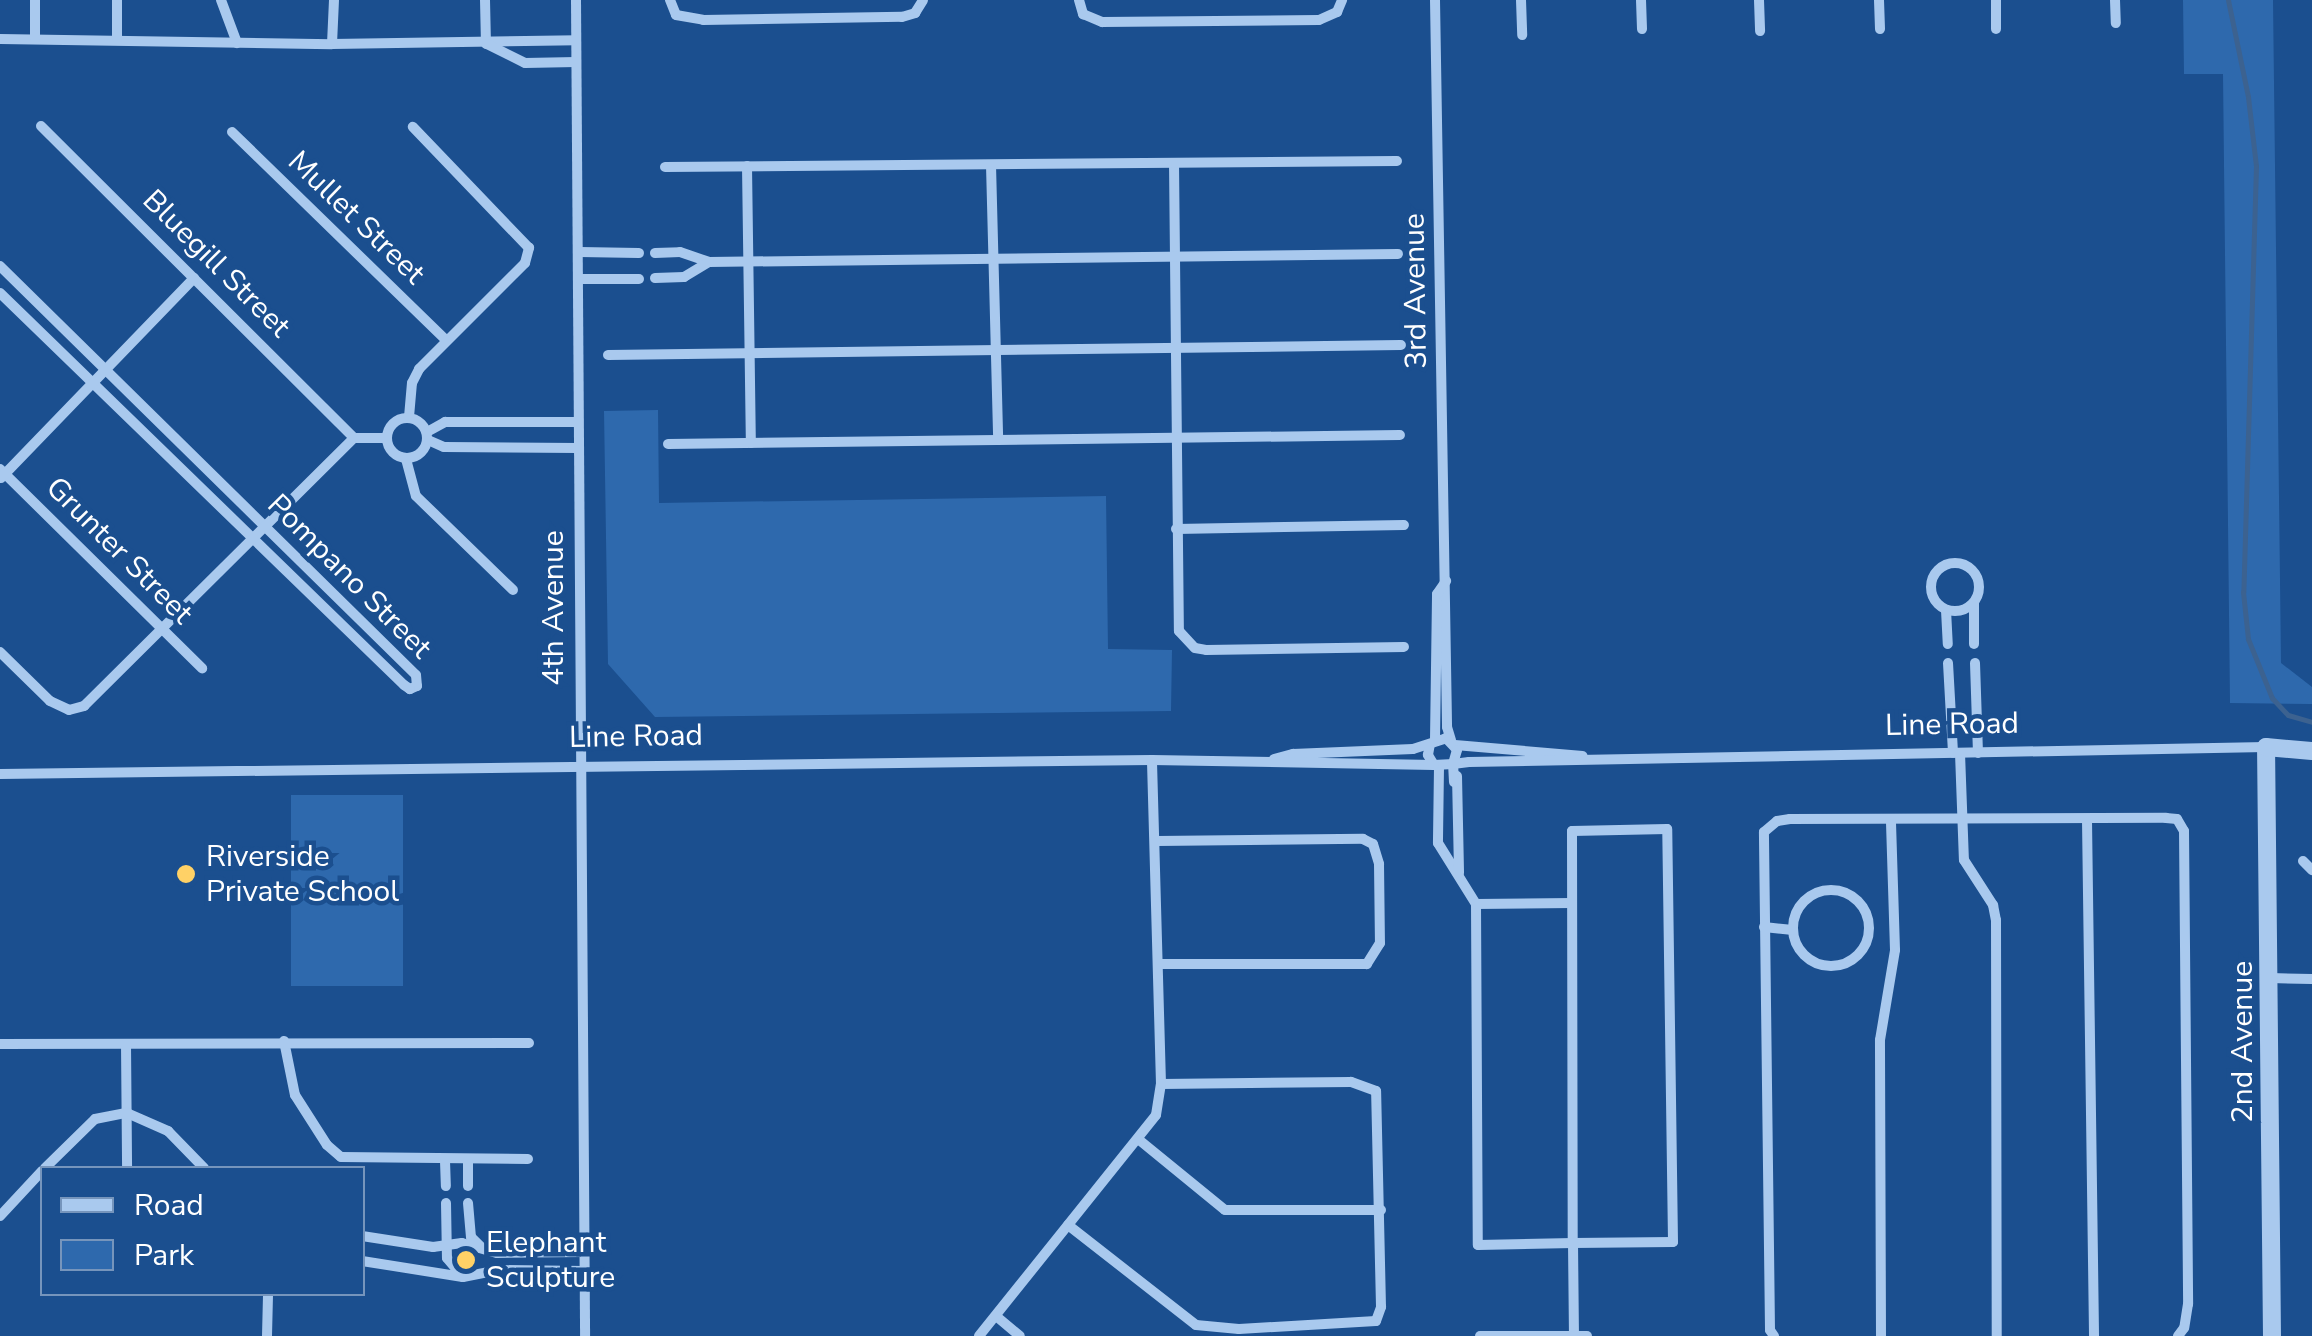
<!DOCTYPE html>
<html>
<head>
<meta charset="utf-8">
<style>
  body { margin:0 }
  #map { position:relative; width:2312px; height:1336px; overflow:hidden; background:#1b4f8f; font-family:"Nunito Sans",sans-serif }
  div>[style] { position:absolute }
  .green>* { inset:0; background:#2e69ad; transform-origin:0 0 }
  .stream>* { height:5px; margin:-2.5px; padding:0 2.5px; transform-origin:2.5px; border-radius:2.5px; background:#3c6290 }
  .minor>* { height:10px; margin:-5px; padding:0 5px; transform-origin:5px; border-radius:5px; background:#a9c9ee }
  .minor>.ring { margin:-5px; padding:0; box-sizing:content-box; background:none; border:10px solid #a9c9ee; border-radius:50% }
  .tertiary>* { height:18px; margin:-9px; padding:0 9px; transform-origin:9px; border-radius:9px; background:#a9c9ee }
  .dots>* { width:28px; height:28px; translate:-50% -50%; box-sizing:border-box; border:5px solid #1b4f8f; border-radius:50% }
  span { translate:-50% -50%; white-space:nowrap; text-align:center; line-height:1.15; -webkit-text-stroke:9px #1b4f8f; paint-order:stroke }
  .street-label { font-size:30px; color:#fff }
  .poi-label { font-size:30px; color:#fff }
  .left { translate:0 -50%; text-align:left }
  .legend { position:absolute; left:40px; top:1166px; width:325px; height:130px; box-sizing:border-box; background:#1b4f8f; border:2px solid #7695bc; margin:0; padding:12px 18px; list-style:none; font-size:30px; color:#fff }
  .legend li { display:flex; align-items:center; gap:20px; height:50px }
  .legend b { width:50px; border:2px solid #7695bc }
</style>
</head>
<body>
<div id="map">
  <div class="green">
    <div style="clip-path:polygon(2183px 0,2273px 0,2281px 663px,2312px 687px,2312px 704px,2230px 703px,2223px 74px,2184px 74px)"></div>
    <div style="clip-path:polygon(658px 410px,659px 503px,1106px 496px,1108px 649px,1172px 650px,1171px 711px,655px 717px,608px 664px,604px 411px)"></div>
    <div style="left:403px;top:795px;width:191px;height:112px;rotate:90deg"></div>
  </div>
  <div class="stream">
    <div style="left:2228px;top:0;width:99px;rotate:78.3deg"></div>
    <div style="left:2248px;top:97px;width:69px;rotate:83.4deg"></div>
    <div style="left:2256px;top:166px;width:426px;rotate:91.7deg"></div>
    <div style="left:2243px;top:592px;width:47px;rotate:83.9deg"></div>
    <div style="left:2248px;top:639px;width:64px;rotate:67.9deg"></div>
    <div style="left:2272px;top:698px;width:23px;rotate:47deg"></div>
    <div style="left:2288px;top:715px;width:25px;rotate:16deg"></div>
  </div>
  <div class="minor">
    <div style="left:221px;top:0;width:46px;rotate:69.6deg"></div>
    <div style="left:485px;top:0;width:44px;rotate:88.7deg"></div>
    <div style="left:576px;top:0;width:1336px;rotate:89.61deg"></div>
    <div style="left:670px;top:0;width:16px;rotate:68deg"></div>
    <div style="left:676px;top:15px;width:27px;rotate:10deg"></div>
    <div style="left:703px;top:20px;width:199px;rotate:-0.9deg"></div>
    <div style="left:902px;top:17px;width:14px;rotate:-17deg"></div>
    <div style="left:915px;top:13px;width:15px;rotate:-58deg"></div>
    <div style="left:1079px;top:0;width:15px;rotate:74deg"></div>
    <div style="left:1083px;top:14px;width:21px;rotate:23deg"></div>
    <div style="left:1102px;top:22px;width:217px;rotate:-0.5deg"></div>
    <div style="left:1319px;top:20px;width:20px;rotate:-24deg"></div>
    <div style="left:1337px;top:12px;width:13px;rotate:-67deg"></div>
    <div style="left:1435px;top:0;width:727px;rotate:89.05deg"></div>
    <div style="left:1447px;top:727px;width:14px;rotate:73deg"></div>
    <div style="left:1521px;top:0;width:35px;rotate:88deg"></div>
    <div style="left:1641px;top:0;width:29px;rotate:88deg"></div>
    <div style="left:1759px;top:0;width:31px;rotate:88deg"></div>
    <div style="left:1879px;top:0;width:29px;rotate:88deg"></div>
    <div style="left:2115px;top:0;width:23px;rotate:88deg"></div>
    <div style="left:1996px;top:29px;width:29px;rotate:-90deg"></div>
    <div style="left:0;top:39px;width:332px;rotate:0.9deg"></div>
    <div style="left:332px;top:44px;width:244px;rotate:-0.9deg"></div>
    <div style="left:35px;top:39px;width:39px;rotate:-90deg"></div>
    <div style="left:117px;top:39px;width:39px;rotate:-90deg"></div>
    <div style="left:332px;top:44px;width:44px;rotate:-87.4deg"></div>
    <div style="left:487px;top:44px;width:42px;rotate:26.6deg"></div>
    <div style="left:525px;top:63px;width:51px;rotate:-1.1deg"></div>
    <div style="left:41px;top:126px;width:442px;rotate:44.9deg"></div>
    <div style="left:232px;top:132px;width:298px;rotate:44.2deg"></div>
    <div style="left:1174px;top:163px;width:468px;rotate:89.4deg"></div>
    <div style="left:1179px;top:631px;width:23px;rotate:47deg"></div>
    <div style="left:1195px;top:648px;width:11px;rotate:10deg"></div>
    <div style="left:1206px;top:650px;width:198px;rotate:-0.9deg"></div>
    <div style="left:991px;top:165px;width:275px;rotate:88.5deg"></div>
    <div style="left:747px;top:166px;width:277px;rotate:89.2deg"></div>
    <div style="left:665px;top:167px;width:732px;rotate:-0.47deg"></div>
    <div style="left:580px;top:252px;width:59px;rotate:1deg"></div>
    <div style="left:655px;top:253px;width:25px;rotate:-2deg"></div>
    <div style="left:680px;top:252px;width:31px;rotate:19deg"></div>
    <div style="left:709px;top:262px;width:689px;rotate:-0.67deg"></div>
    <div style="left:0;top:266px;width:583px;rotate:44.51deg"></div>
    <div style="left:416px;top:675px;width:11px;rotate:85deg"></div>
    <div style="left:417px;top:686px;width:8px;rotate:157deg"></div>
    <div style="left:410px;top:689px;width:7px;rotate:-146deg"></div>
    <div style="left:404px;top:685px;width:563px;rotate:-135.86deg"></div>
    <div style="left:655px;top:278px;width:29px;rotate:-2deg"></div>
    <div style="left:684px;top:277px;width:29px;rotate:-31deg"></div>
    <div style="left:580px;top:279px;width:59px"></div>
    <div style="left:608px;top:355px;width:793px;rotate:-0.72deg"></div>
    <div style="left:409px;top:417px;width:34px;rotate:-85deg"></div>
    <div style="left:412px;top:383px;width:16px;rotate:-63deg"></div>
    <div style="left:419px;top:369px;width:150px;rotate:-45deg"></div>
    <div style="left:525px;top:263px;width:16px;rotate:-75deg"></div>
    <div style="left:529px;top:248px;width:168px;rotate:-133.8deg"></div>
    <div class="ring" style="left:387px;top:418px;width:30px;height:30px"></div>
    <div style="left:427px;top:432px;width:21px;rotate:-29deg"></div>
    <div style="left:445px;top:422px;width:133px"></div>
    <div style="left:428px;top:440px;width:17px;rotate:24deg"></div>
    <div style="left:444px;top:447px;width:134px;rotate:0.4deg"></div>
    <div style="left:668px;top:444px;width:732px;rotate:-0.7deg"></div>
    <div style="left:406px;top:459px;width:38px;rotate:75deg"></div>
    <div style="left:416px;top:496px;width:135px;rotate:44.1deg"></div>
    <div style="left:0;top:469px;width:284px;rotate:44.6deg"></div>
    <div style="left:1px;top:478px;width:278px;rotate:-46deg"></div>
    <div style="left:1176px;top:529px;width:228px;rotate:-1deg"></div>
    <div class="ring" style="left:1931px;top:563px;width:38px;height:38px"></div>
    <div style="left:1974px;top:603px;width:41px;rotate:90deg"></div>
    <div style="left:1946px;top:610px;width:34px;rotate:87deg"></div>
    <div style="left:0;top:652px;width:70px;rotate:44.4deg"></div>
    <div style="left:50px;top:701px;width:21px;rotate:25deg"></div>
    <div style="left:69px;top:710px;width:16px;rotate:-15deg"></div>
    <div style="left:84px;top:706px;width:380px;rotate:-44.8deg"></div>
    <div style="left:354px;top:438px;width:33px"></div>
    <div style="left:1948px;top:663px;width:90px;rotate:86.8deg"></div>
    <div style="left:1975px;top:663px;width:90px;rotate:88.1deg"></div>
    <div style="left:1435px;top:740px;width:146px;rotate:-89.2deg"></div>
    <div style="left:1437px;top:594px;width:16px;rotate:-55deg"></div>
    <div style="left:1455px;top:745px;width:128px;rotate:4.9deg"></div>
    <div style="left:1960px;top:753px;width:107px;rotate:87.9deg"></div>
    <div style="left:1964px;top:860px;width:54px;rotate:57.2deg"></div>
    <div style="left:1993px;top:905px;width:15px;rotate:79deg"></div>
    <div style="left:1996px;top:920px;width:416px;rotate:89.9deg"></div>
    <div style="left:1274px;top:759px;width:20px;rotate:-15deg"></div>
    <div style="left:1293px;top:754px;width:120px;rotate:-2.4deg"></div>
    <div style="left:1413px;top:749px;width:35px;rotate:-18deg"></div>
    <div style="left:1446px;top:738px;width:16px;rotate:47deg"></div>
    <div style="left:1457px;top:750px;width:15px;rotate:106deg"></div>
    <div style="left:1453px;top:764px;width:19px;rotate:177deg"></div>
    <div style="left:1434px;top:765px;width:12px;rotate:-121deg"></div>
    <div style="left:1428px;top:755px;width:11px;rotate:-80deg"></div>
    <div style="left:1439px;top:767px;width:76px;rotate:90.8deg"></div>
    <div style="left:1438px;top:843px;width:72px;rotate:58.1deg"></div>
    <div style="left:1476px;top:904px;width:341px;rotate:89.7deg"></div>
    <div style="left:1478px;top:1245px;width:95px;rotate:-1.2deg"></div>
    <div style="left:1573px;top:1243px;width:100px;rotate:-0.6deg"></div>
    <div style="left:1673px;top:1242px;width:413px;rotate:-90.8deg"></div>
    <div style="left:1667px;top:829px;width:95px;rotate:178.8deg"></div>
    <div style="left:1572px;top:831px;width:412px;rotate:89.9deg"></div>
    <div style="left:1573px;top:1243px;width:93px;rotate:89.4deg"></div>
    <div style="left:0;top:774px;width:1152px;rotate:-0.7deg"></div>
    <div style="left:1152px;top:760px;width:282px;rotate:1deg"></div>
    <div style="left:1457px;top:776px;width:97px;rotate:88.8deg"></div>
    <div style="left:1454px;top:782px;width:18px;rotate:-93deg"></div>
    <div style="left:1453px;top:764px;width:16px;rotate:-7deg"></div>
    <div style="left:1469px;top:762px;width:797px;rotate:-1.08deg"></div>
    <div style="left:2087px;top:820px;width:516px;rotate:89.22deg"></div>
    <div style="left:1157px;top:841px;width:206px;rotate:-0.6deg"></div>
    <div style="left:1363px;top:839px;width:11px;rotate:27deg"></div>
    <div style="left:1373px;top:844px;width:21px;rotate:73deg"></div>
    <div style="left:1379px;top:864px;width:79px;rotate:89.3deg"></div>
    <div style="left:1380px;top:943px;width:25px;rotate:122deg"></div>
    <div style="left:1367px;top:964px;width:208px;rotate:180deg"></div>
    <div style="left:2303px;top:861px;width:13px;rotate:45deg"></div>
    <div class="ring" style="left:1793px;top:890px;width:66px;height:66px"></div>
    <div style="left:1476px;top:904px;width:96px;rotate:-0.6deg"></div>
    <div style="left:1764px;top:927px;width:29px;rotate:6deg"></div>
    <div style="left:2270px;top:978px;width:42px;rotate:1.4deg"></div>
    <div style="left:284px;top:1041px;width:55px;rotate:78.5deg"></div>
    <div style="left:295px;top:1095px;width:59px;rotate:57.4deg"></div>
    <div style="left:327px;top:1145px;width:18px;rotate:41deg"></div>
    <div style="left:341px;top:1157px;width:187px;rotate:0.6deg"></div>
    <div style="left:0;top:1044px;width:529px;rotate:-0.11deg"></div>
    <div style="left:126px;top:1044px;width:124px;rotate:89.5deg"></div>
    <div style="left:1138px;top:1139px;width:112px;rotate:39.2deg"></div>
    <div style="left:1225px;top:1210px;width:156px"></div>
    <div style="left:445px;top:1161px;width:25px;rotate:88deg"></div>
    <div style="left:468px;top:1161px;width:25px;rotate:90deg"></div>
    <div style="left:45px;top:1168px;width:70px;rotate:-44.4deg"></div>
    <div style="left:95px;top:1119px;width:33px;rotate:-11deg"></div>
    <div style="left:127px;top:1113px;width:45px;rotate:23.7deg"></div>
    <div style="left:168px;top:1131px;width:52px;rotate:45.8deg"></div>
    <div style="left:446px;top:1203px;width:55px;rotate:89deg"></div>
    <div style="left:447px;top:1258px;width:23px;rotate:50deg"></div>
    <div style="left:468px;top:1203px;width:34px;rotate:85deg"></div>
    <div style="left:471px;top:1237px;width:14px;rotate:45deg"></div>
    <div style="left:0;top:1216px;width:62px;rotate:-47deg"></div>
    <div style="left:1068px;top:1225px;width:162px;rotate:38deg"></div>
    <div style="left:1196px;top:1325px;width:43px;rotate:5.3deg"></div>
    <div style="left:1239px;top:1329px;width:137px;rotate:-3.3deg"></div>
    <div style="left:1376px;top:1321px;width:15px;rotate:-70deg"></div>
    <div style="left:1381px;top:1307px;width:216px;rotate:-91.3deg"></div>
    <div style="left:1376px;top:1091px;width:27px;rotate:-160deg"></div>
    <div style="left:1351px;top:1082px;width:190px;rotate:179.4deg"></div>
    <div style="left:362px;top:1236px;width:72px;rotate:8.8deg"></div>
    <div style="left:433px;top:1247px;width:29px;rotate:-8deg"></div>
    <div style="left:462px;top:1243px;width:36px;rotate:16deg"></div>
    <div style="left:497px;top:1253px;width:87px;rotate:-0.7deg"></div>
    <div style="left:362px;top:1261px;width:102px;rotate:9deg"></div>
    <div style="left:463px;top:1277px;width:37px;rotate:-11deg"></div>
    <div style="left:499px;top:1270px;width:85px;rotate:0.7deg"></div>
    <div style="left:996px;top:1316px;width:31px;rotate:40deg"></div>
    <div style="left:267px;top:1336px;width:42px;rotate:-88.6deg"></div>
    <div style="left:979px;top:1336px;width:283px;rotate:-51.3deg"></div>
    <div style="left:1156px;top:1115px;width:31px;rotate:-81deg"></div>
    <div style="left:1161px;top:1084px;width:324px;rotate:-91.6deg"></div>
    <div style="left:1480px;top:1336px;width:107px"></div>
    <div style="left:1774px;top:1336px;width:7px;rotate:-124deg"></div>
    <div style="left:1770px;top:1330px;width:498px;rotate:-90.7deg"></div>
    <div style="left:1764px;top:832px;width:17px;rotate:-40deg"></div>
    <div style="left:1777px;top:821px;width:13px;rotate:-9deg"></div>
    <div style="left:1790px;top:819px;width:376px;rotate:-0.2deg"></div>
    <div style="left:2166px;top:818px;width:11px;rotate:5deg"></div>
    <div style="left:2177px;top:819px;width:14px;rotate:60deg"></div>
    <div style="left:2184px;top:831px;width:473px;rotate:89.5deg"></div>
    <div style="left:2188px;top:1304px;width:24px;rotate:99deg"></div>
    <div style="left:2184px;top:1328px;width:10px;rotate:127deg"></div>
    <div style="left:1881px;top:1336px;width:296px;rotate:-90.2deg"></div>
    <div style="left:1880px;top:1040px;width:91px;rotate:-80.5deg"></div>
    <div style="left:1895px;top:950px;width:129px;rotate:-91.8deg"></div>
  </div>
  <div class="tertiary">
    <div style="left:2272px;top:1336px;width:589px;rotate:-90.58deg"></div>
    <div style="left:2266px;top:747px;width:46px;rotate:5deg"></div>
  </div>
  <div class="dots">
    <div style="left:186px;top:874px;background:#ffd166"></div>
    <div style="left:466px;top:1260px;background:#ffd166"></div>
  </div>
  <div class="street-label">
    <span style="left:356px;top:218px;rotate:44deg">Mullet Street</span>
    <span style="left:216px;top:264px;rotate:45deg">Bluegill Street</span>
    <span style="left:1416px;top:291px;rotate:-91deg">3rd Avenue</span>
    <span style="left:119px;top:551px;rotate:45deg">Grunter Street</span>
    <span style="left:349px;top:577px;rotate:45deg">Pompano Street</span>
    <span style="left:554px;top:608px;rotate:-90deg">4th Avenue</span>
    <span style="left:1952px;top:725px;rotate:-1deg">Line Road</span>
    <span style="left:636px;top:737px;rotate:-1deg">Line Road</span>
    <span style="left:2243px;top:1042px;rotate:-90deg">2nd Avenue</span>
  </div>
  <div class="poi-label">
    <span class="left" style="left:206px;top:874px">Riverside<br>Private School</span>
    <span class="left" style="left:486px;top:1260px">Elephant<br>Sculpture</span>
  </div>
  <ul class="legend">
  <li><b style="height:12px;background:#a9c9ee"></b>Road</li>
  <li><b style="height:28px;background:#2e69ad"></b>Park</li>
  </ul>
</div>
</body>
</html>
